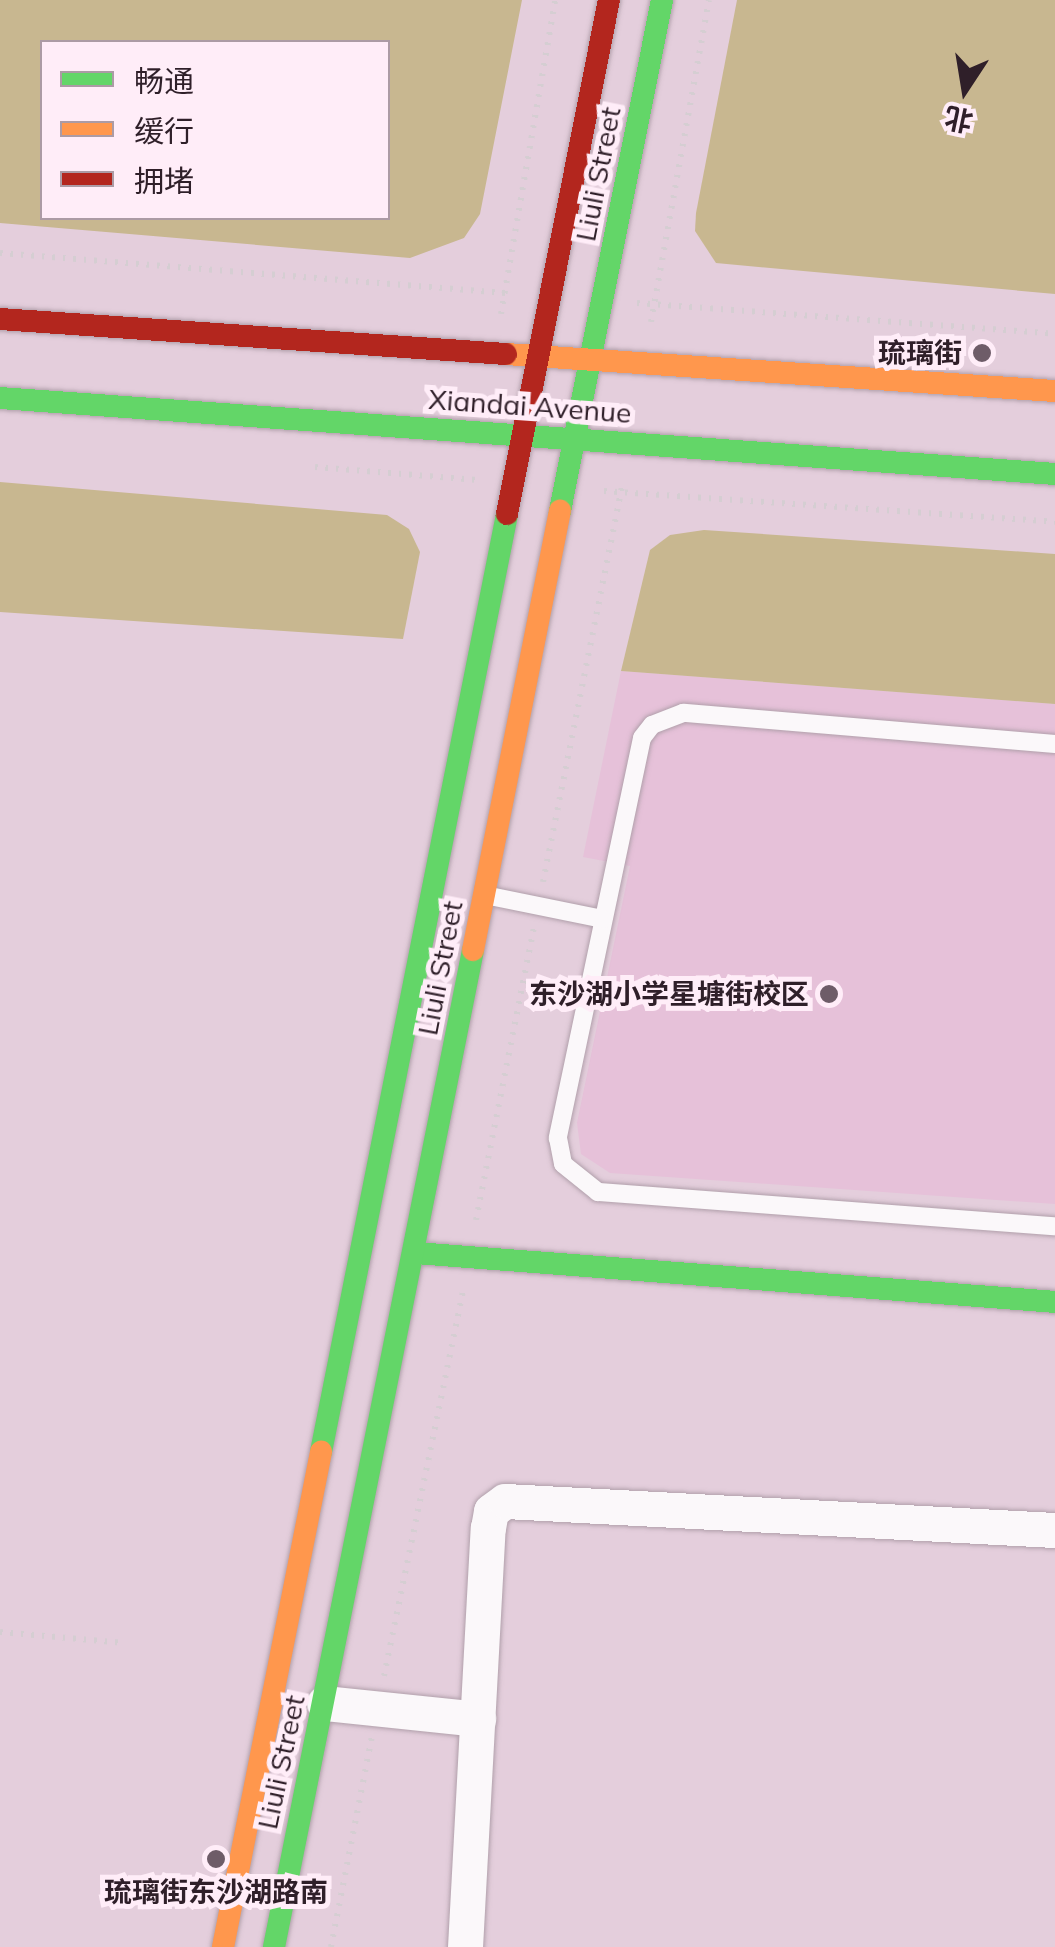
<!DOCTYPE html>
<html>
<head>
<meta charset="utf-8">
<style>
  body { margin:0 }
  #map { position:relative; width:1055px; height:1947px; overflow:hidden; background:#e4cedc; font-family:Mulish,"Noto Sans SC",sans-serif }
  div>[style] { position:absolute }
  .built>* { inset:0; background:#e6c1d9 }
  .green>* { inset:0; background:#c8b790 }
  .path>* { height:6px; margin-top:-3px; transform-origin:0; background:repeating-linear-gradient(90deg,#d5ced2 0 2.5px,transparent 0 10.5px) }
  .roads { filter:drop-shadow(0 0 2px #b1a0ab) drop-shadow(0 0 2px #b1a0ab) }
  .lane>* { height:18px; margin:-9px; padding:0 9px; transform-origin:9px; border-radius:9px; background:#fbf8fa }
  .street>* { height:35px; margin:-17.5px; padding:0 17.5px; transform-origin:17.5px; border-radius:17.5px; background:#fbf8fa }
  .fast>* { height:22px; margin:-11px; padding:0 11px; transform-origin:11px; border-radius:11px; background:#63d668 }
  .slow>* { height:22px; margin:-11px; padding:0 11px; transform-origin:11px; border-radius:11px; background:#ff974d }
  .jam>* { height:22px; margin:-11px; padding:0 11px; transform-origin:11px; border-radius:11px; background:#b3261e }
  .dots>* { width:28px; height:28px; translate:-50% -50%; box-sizing:border-box; border:5px solid #ffedf8; border-radius:50% }
  span { translate:-50% -50%; white-space:nowrap; text-align:center; line-height:1.15; -webkit-text-stroke:10px #ffedf8; paint-order:stroke }
  .street-label { font-size:28px; color:#2f1f29 }
  .poi-label { font-size:28px; color:#2f1f29; font-weight:700 }
  .right { translate:-100% -50%; text-align:right }
  .legend { position:absolute; left:40px; top:40px; width:350px; height:180px; box-sizing:border-box; background:#ffedf8; border:2px solid #ac9ba5; margin:0; padding:12px 18px; list-style:none; font-size:30px; color:#2f1f29 }
  .legend li { display:flex; align-items:center; gap:20px; height:50px }
  .legend b { width:50px; border:2px solid #ac9ba5 }
  .north { position:absolute; left:915px; top:40px; width:100px; height:100px; -webkit-text-stroke:8px #ffedf8; paint-order:stroke; rotate:192deg; font-size:28px; font-weight:700; line-height:40px; text-align:center; color:#2f1f29 }
  .north::after { content:''; display:block; margin:auto; width:35px; height:45px; background:#2f1f29; clip-path:polygon(50% 0,100% 100%,50% 72%,0 100%) }
</style>
</head>
<body>
<div id="map">
  <div class="built">
    <div style="clip-path:polygon(621px 671px,1055px 704px,1055px 1204px,610px 1173px,581px 1154px,577px 1123px,630px 866px,583px 857px)"></div>
  </div>
  <div class="green">
    <div style="clip-path:polygon(evenodd,0 0,522px 0,480px 214px,464px 238px,410px 258px,0 223px,0 0,42px 42px,388px 42px,388px 218px,42px 218px,42px 42px)"></div>
    <div style="clip-path:polygon(737px 0,1055px 0,1055px 294px,716px 263px,695px 231px,696px 213px)"></div>
    <div style="clip-path:polygon(0 482px,387px 515px,409px 529px,420px 552px,403px 639px,0 612px)"></div>
    <div style="clip-path:polygon(704px 530px,1055px 554px,1055px 704px,621px 671px,650px 550px,670px 535px)"></div>
  </div>
  <div class="path">
    <div style="left:0;top:253px;width:507px;rotate:4.53deg"></div>
    <div style="left:637px;top:303px;width:419px;rotate:4.2deg"></div>
    <div style="left:501px;top:314px;width:319px;rotate:-80.2deg"></div>
    <div style="left:651px;top:322px;width:327px;rotate:-79.8deg"></div>
    <div style="left:315px;top:467px;width:163px;rotate:4.6deg"></div>
    <div style="left:604px;top:491px;width:452px;rotate:3.9deg"></div>
    <div style="left:543px;top:882px;width:408px;rotate:-78.7deg"></div>
    <div style="left:476px;top:1220px;width:298px;rotate:-78.8deg"></div>
    <div style="left:0;top:1632px;width:125px;rotate:5deg"></div>
    <div style="left:384px;top:1676px;width:392px;rotate:-78.4deg"></div>
    <div style="left:331px;top:1947px;width:214px;rotate:-79deg"></div>
  </div>
  <div class="roads">
    <div class="lane">
      <div style="left:1055px;top:744px;width:373px;rotate:-175.2deg"></div>
      <div style="left:683px;top:713px;width:33px;rotate:159deg"></div>
      <div style="left:652px;top:725px;width:16px;rotate:128deg"></div>
      <div style="left:642px;top:738px;width:409px;rotate:101.9deg"></div>
      <div style="left:558px;top:1138px;width:26px;rotate:79deg"></div>
      <div style="left:563px;top:1164px;width:45px;rotate:38.7deg"></div>
      <div style="left:598px;top:1192px;width:458px;rotate:4.3deg"></div>
      <div style="left:485px;top:895px;width:120px;rotate:11.5deg"></div>
    </div>
    <div class="street">
      <div style="left:324px;top:1703px;width:155px;rotate:5.9deg"></div>
      <div style="left:465px;top:1947px;width:420px;rotate:-86.9deg"></div>
      <div style="left:488px;top:1528px;width:17px;rotate:-80deg"></div>
      <div style="left:491px;top:1511px;width:17px;rotate:-36deg"></div>
      <div style="left:505px;top:1501px;width:551px;rotate:3.02deg"></div>
    </div>
    <div class="fast">
      <div style="left:0;top:398px;width:1058px;rotate:4.12deg"></div>
      <div style="left:560px;top:511px;width:521px;rotate:-78.71deg"></div>
      <div style="left:416px;top:1253px;width:641px;rotate:4.38deg"></div>
      <div style="left:321px;top:1452px;width:956px;rotate:-78.78deg"></div>
      <div style="left:274px;top:1947px;width:1017px;rotate:-78.71deg"></div>
    </div>
    <div class="slow">
      <div style="left:506px;top:354px;width:550px;rotate:3.86deg"></div>
      <div style="left:473px;top:950px;width:448px;rotate:-78.8deg"></div>
      <div style="left:223px;top:1947px;width:505px;rotate:-78.8deg"></div>
    </div>
    <div class="jam">
      <div style="left:0;top:319px;width:507px;rotate:3.96deg"></div>
      <div style="left:507px;top:514px;width:524px;rotate:-78.78deg"></div>
    </div>
  </div>
  <div class="dots">
    <div style="left:982px;top:353px;background:#6e5c68"></div>
    <div style="left:829px;top:994px;background:#6e5c68"></div>
    <div style="left:216px;top:1859px;background:#6e5c68"></div>
  </div>
  <div class="street-label">
    <span style="left:598px;top:174px;rotate:-79deg">Liuli Street</span>
    <span style="left:530px;top:406px;rotate:4deg">Xiandai Avenue</span>
    <span style="left:440px;top:968px;rotate:-79deg">Liuli Street</span>
    <span style="left:281px;top:1762px;rotate:-78deg">Liuli Street</span>
  </div>
  <div class="poi-label">
    <span class="right" style="left:962px;top:353px">琉璃街</span>
    <span class="right" style="left:809px;top:994px">东沙湖小学星塘街校区</span>
    <span style="left:216px;top:1892px">琉璃街东沙湖路南</span>
  </div>
  <ul class="legend">
  <li><b style="height:12px;background:#63d668"></b>畅通</li>
  <li><b style="height:12px;background:#ff974d"></b>缓行</li>
  <li><b style="height:12px;background:#b3261e"></b>拥堵</li>
  </ul>
  <div class="north">北</div>
</div>
</body>
</html>
